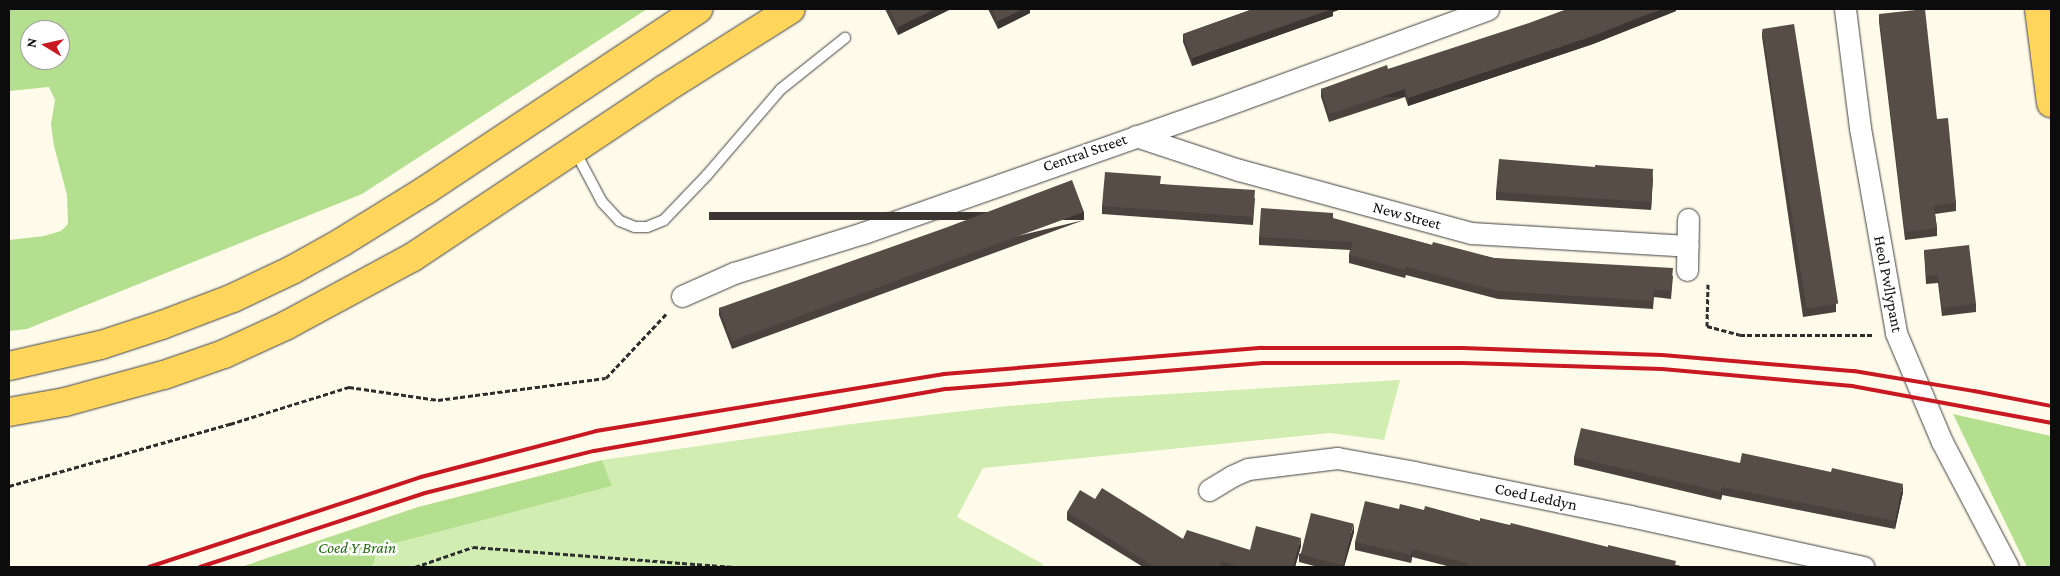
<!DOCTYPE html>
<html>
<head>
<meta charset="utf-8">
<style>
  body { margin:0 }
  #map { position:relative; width:2060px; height:576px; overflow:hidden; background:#fffbeb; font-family:"Crimson Pro",serif }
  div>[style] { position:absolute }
  .green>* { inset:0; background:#d1edb1 }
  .forest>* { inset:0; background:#b4df8f }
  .path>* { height:3px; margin-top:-1.5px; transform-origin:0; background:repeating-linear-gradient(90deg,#2e2e2e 0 5px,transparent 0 7.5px) }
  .roads { filter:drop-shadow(0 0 1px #3f3f3f) drop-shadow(0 0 1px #3f3f3f) }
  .lane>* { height:10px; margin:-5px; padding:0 5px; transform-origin:5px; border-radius:5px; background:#fff }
  .street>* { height:21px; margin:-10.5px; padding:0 10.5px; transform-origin:10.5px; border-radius:10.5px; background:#fff }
  .primary>* { height:28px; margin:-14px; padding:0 14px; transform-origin:14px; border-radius:14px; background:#ffd55b }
  .rail>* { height:4px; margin:-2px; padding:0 2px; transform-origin:2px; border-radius:2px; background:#c81822 }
  .wall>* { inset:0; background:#4a423d }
  .shaded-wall>* { inset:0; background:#3c3632; transform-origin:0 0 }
  .building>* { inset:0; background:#564d47; transform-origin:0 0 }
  span { translate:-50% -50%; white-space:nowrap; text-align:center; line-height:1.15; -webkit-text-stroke:5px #fff; paint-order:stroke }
  .street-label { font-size:16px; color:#0c0c0c }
  .park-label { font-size:16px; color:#296917; font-style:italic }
  .frame { position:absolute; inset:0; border:10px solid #0c0c0c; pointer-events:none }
  .north { position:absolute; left:20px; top:20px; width:50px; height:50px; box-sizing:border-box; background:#fff; border:1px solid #9e9e9e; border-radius:50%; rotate:279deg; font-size:14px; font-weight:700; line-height:20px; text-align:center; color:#0c0c0c }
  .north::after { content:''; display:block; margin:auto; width:18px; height:22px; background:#c81822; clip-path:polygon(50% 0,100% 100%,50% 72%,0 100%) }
</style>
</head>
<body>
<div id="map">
  <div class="green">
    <div style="clip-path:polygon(1400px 380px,1384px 440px,1330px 433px,983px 468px,957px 517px,1043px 564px,1041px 567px,371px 567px,374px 563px,377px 548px,612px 486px,602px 460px,851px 424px,998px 407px,1102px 398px)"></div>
  </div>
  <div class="forest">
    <div style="clip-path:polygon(evenodd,9px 9px,647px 9px,362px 194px,27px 329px,9px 331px,9px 240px,44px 236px,61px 231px,68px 224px,67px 195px,54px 146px,51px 124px,55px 100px,49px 87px,9px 91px,9px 9px,30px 30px,60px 30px,60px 60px,30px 60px,30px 30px)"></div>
    <div style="clip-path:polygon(1953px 414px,2051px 436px,2051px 567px,2027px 567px)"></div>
    <div style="clip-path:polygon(602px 460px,612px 486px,377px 548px,374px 563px,371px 567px,241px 567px,418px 507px)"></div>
  </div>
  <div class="path">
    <div style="left:1708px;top:284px;width:42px;rotate:91.4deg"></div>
    <div style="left:1707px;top:326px;width:34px;rotate:15deg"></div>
    <div style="left:1740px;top:335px;width:133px"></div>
    <div style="left:9px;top:486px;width:230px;rotate:-15.7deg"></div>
    <div style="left:230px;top:424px;width:125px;rotate:-17.3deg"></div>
    <div style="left:349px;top:387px;width:90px;rotate:8.3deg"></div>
    <div style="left:438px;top:400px;width:169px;rotate:-7.5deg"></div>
    <div style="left:606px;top:378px;width:89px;rotate:-46.8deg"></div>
    <div style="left:415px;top:567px;width:61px;rotate:-19deg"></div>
    <div style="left:473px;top:547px;width:262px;rotate:4.4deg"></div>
  </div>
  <div class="roads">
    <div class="lane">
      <div style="left:575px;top:151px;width:58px;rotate:62.1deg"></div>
      <div style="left:602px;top:202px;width:26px;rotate:47deg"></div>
      <div style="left:620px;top:221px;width:16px;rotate:22deg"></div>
      <div style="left:635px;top:227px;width:12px"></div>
      <div style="left:647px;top:227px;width:18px;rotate:-22deg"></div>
      <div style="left:664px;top:220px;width:62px;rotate:-46.3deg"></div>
      <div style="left:707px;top:175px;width:113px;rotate:-49.3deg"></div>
      <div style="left:781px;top:89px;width:82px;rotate:-38.6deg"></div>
    </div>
    <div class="street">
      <div style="left:1845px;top:9px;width:120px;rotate:82.8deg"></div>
      <div style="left:1860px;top:128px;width:208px;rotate:80deg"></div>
      <div style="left:1896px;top:333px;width:118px;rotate:67.1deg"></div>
      <div style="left:1942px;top:442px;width:141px;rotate:62.2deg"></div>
      <div style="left:1136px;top:136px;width:108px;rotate:18.3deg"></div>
      <div style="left:1239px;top:170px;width:240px;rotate:15.2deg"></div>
      <div style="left:1471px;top:233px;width:217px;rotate:3.4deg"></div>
      <div style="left:1687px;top:270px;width:51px;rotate:-88.9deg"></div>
      <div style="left:682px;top:296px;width:57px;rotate:-23.9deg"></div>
      <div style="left:734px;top:273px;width:135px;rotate:-17.2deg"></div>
      <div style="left:863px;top:233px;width:368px;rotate:-19.4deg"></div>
      <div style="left:1210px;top:111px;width:296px;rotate:-20.1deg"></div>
      <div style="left:1209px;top:490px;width:27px;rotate:-31deg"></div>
      <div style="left:1232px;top:476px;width:17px;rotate:-24deg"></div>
      <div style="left:1248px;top:469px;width:90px;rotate:-7deg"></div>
      <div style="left:1337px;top:458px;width:78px;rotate:10.3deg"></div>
      <div style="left:1414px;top:472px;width:220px;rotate:11.5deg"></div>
      <div style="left:1630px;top:516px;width:239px;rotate:12.3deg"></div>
    </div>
    <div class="primary">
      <div style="left:2039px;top:9px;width:95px;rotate:82.7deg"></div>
      <div style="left:9px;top:366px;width:94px;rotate:-12.9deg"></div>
      <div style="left:101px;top:345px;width:64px;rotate:-18.2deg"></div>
      <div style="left:162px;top:325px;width:76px;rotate:-20.8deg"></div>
      <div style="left:233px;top:298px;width:65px;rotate:-25.4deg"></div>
      <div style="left:292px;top:270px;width:57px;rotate:-29.2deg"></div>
      <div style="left:342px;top:242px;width:99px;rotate:-31.8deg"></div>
      <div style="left:426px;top:190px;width:327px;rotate:-33.6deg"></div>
      <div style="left:9px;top:412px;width:57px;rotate:-10.1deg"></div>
      <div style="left:65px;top:402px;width:103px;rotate:-15.3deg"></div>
      <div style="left:164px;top:375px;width:64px;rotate:-19.3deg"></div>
      <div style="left:224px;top:354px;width:69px;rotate:-24.7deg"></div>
      <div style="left:287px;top:325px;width:143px;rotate:-28.4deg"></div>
      <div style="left:413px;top:257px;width:301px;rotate:-33.7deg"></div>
      <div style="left:663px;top:90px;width:151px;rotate:-32.3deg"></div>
    </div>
  </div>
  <div class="rail">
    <div style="left:149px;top:567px;width:287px;rotate:-18.3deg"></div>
    <div style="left:421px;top:477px;width:181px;rotate:-14.7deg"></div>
    <div style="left:596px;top:431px;width:353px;rotate:-9.3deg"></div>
    <div style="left:944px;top:374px;width:319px;rotate:-4.7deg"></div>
    <div style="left:1262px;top:348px;width:200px"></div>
    <div style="left:1462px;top:348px;width:200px;rotate:2deg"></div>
    <div style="left:1662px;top:355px;width:193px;rotate:4.8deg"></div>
    <div style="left:1854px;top:371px;width:122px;rotate:9.5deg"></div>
    <div style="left:1974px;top:391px;width:78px;rotate:11deg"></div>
    <div style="left:200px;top:567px;width:237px;rotate:-18.2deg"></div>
    <div style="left:425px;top:493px;width:174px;rotate:-14deg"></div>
    <div style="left:594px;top:451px;width:358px;rotate:-10deg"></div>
    <div style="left:947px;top:389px;width:317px;rotate:-4.7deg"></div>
    <div style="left:1263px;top:363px;width:200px"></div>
    <div style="left:1463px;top:363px;width:199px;rotate:1.7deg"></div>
    <div style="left:1662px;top:369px;width:191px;rotate:5.1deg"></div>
    <div style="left:1852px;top:386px;width:202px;rotate:10.5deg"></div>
  </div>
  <div class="wall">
    <div style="clip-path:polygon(885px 9px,951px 9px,898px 35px)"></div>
    <div style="clip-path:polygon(988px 9px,1030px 9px,1030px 13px,998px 29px)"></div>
    <div style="clip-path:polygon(1253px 9px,1341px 9px,1333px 12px,1333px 16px,1192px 66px,1183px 42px,1183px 34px)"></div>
    <div style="clip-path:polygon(1676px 9px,1676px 11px,1593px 44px,1408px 106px,1405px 97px,1329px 122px,1321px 97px,1321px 89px,1388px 69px)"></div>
    <div style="clip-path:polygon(1879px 14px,1937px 119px,1956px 203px,1956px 211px,1935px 214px,1937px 228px,1937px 236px,1905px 240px,1879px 22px)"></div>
    <div style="clip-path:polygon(1762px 29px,1836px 304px,1836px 312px,1803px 317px,1762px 37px)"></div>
    <div style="clip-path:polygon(1653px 177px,1651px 210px,1496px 200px,1496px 192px)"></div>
    <div style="clip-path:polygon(1161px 184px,1255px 198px,1253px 225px,1102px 214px,1102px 206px)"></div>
    <div style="clip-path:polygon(1333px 219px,1432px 245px,1494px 258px,1673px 276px,1671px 299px,1654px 297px,1653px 309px,1498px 299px,1406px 275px,1405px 278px,1349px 263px,1349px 255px,1350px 250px,1259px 245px,1259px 237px)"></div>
    <div style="clip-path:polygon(1084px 220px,732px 349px,719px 315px,719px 308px)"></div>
    <div style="clip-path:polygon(1924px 250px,1976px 304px,1976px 312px,1942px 316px,1938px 283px,1926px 284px)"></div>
    <div style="clip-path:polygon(1574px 457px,1740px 463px,1903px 492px,1895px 529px,1722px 495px,1721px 500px,1574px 465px)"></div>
    <div style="clip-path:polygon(1399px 509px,1424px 510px,1480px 521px,1685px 567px,1451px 567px,1412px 557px,1411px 563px,1355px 550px,1355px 542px)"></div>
    <div style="clip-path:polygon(1067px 512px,1183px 539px,1250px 550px,1301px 546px,1295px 567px,1143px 567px,1067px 520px)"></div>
    <div style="clip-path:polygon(1354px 532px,1344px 567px,1318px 567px,1299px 562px,1299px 554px)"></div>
  </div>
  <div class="shaded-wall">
    <div style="clip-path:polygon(935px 9px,951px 9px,898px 35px,898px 27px)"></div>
    <div style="clip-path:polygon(1023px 9px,1030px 9px,1030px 13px,998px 29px,998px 21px)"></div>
    <div style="clip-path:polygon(1332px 9px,1341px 9px,1333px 12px,1333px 16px,1192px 66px,1192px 58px)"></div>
    <div style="clip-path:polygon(1661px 9px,1676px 9px,1676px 11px,1593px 44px,1408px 106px,1408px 98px)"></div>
    <div style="left:1405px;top:89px;width:8px;height:80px;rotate:90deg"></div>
    <div style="clip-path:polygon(1653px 169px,1653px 177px,1651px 210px,1651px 202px)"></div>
    <div style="left:1084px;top:212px;width:8px;height:375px;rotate:90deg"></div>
    <div style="clip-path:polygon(1903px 484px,1903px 492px,1895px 529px,1895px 521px)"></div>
    <div style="clip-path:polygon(1722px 487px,1722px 495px,1721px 500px,1721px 492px)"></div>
    <div style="clip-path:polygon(1354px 524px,1354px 532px,1344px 567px,1342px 567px)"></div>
    <div style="clip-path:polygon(1301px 538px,1301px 546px,1295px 567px,1293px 567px)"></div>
    <div style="clip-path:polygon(1412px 549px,1412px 557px,1411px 563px,1411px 555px)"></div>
  </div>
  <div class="building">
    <div style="clip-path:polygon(889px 9px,935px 9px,898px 27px)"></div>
    <div style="clip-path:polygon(992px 9px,1023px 9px,998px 21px)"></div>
    <div style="clip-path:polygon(1253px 9px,1332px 9px,1192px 58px,1183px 34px)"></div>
    <div style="clip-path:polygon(1567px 9px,1661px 9px,1593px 36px,1408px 98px,1405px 89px,1329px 114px,1321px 89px,1387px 65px,1388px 69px,1529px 23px)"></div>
    <div style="clip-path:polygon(1925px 9px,1937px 119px,1948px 118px,1956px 203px,1934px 206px,1937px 228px,1905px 232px,1879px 14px)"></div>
    <div style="left:1794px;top:24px;width:283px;height:32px;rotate:81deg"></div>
    <div style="clip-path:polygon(1499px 159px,1595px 167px,1595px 165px,1653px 169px,1651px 202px,1496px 192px)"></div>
    <div style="clip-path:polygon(1105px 172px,1161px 176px,1160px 184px,1255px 190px,1253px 217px,1102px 206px)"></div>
    <div style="clip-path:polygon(1072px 180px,1084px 212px,732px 341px,719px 308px,945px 228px)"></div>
    <div style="clip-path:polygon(1261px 208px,1333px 213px,1333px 218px,1432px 245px,1433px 242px,1494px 258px,1673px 268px,1671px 291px,1654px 290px,1653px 301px,1498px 291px,1406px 267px,1405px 270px,1349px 255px,1353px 242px,1259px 237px)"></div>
    <div style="clip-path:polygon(1969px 245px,1976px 304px,1942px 308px,1938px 275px,1926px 276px,1924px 250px)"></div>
    <div style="clip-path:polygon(1581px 428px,1740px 463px,1742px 453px,1831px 472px,1832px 468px,1903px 484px,1895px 521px,1722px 487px,1721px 492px,1574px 457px)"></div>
    <div style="clip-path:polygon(1102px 488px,1183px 539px,1187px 530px,1250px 550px,1256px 526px,1301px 538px,1293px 567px,1242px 567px,1221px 561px,1219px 567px,1155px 567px,1067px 512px,1080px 490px,1095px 499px)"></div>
    <div style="clip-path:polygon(1365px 501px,1399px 509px,1400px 504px,1424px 510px,1425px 506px,1480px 521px,1480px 518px,1510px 525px,1511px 523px,1608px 547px,1608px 545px,1676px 561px,1675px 565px,1685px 567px,1468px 567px,1469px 564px,1412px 549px,1411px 555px,1355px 542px)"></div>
    <div style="left:1311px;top:513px;width:44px;height:43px;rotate:14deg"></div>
  </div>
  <div class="street-label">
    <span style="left:1085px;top:153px;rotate:-19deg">Central Street</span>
    <span style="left:1407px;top:216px;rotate:15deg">New Street</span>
    <span style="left:1888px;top:284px;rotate:79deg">Heol Pwllypant</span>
    <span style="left:1536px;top:497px;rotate:12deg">Coed Leddyn</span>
  </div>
  <div class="park-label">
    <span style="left:357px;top:548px">Coed Y Brain</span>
  </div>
  <div class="frame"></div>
  <div class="north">N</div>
</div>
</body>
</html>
